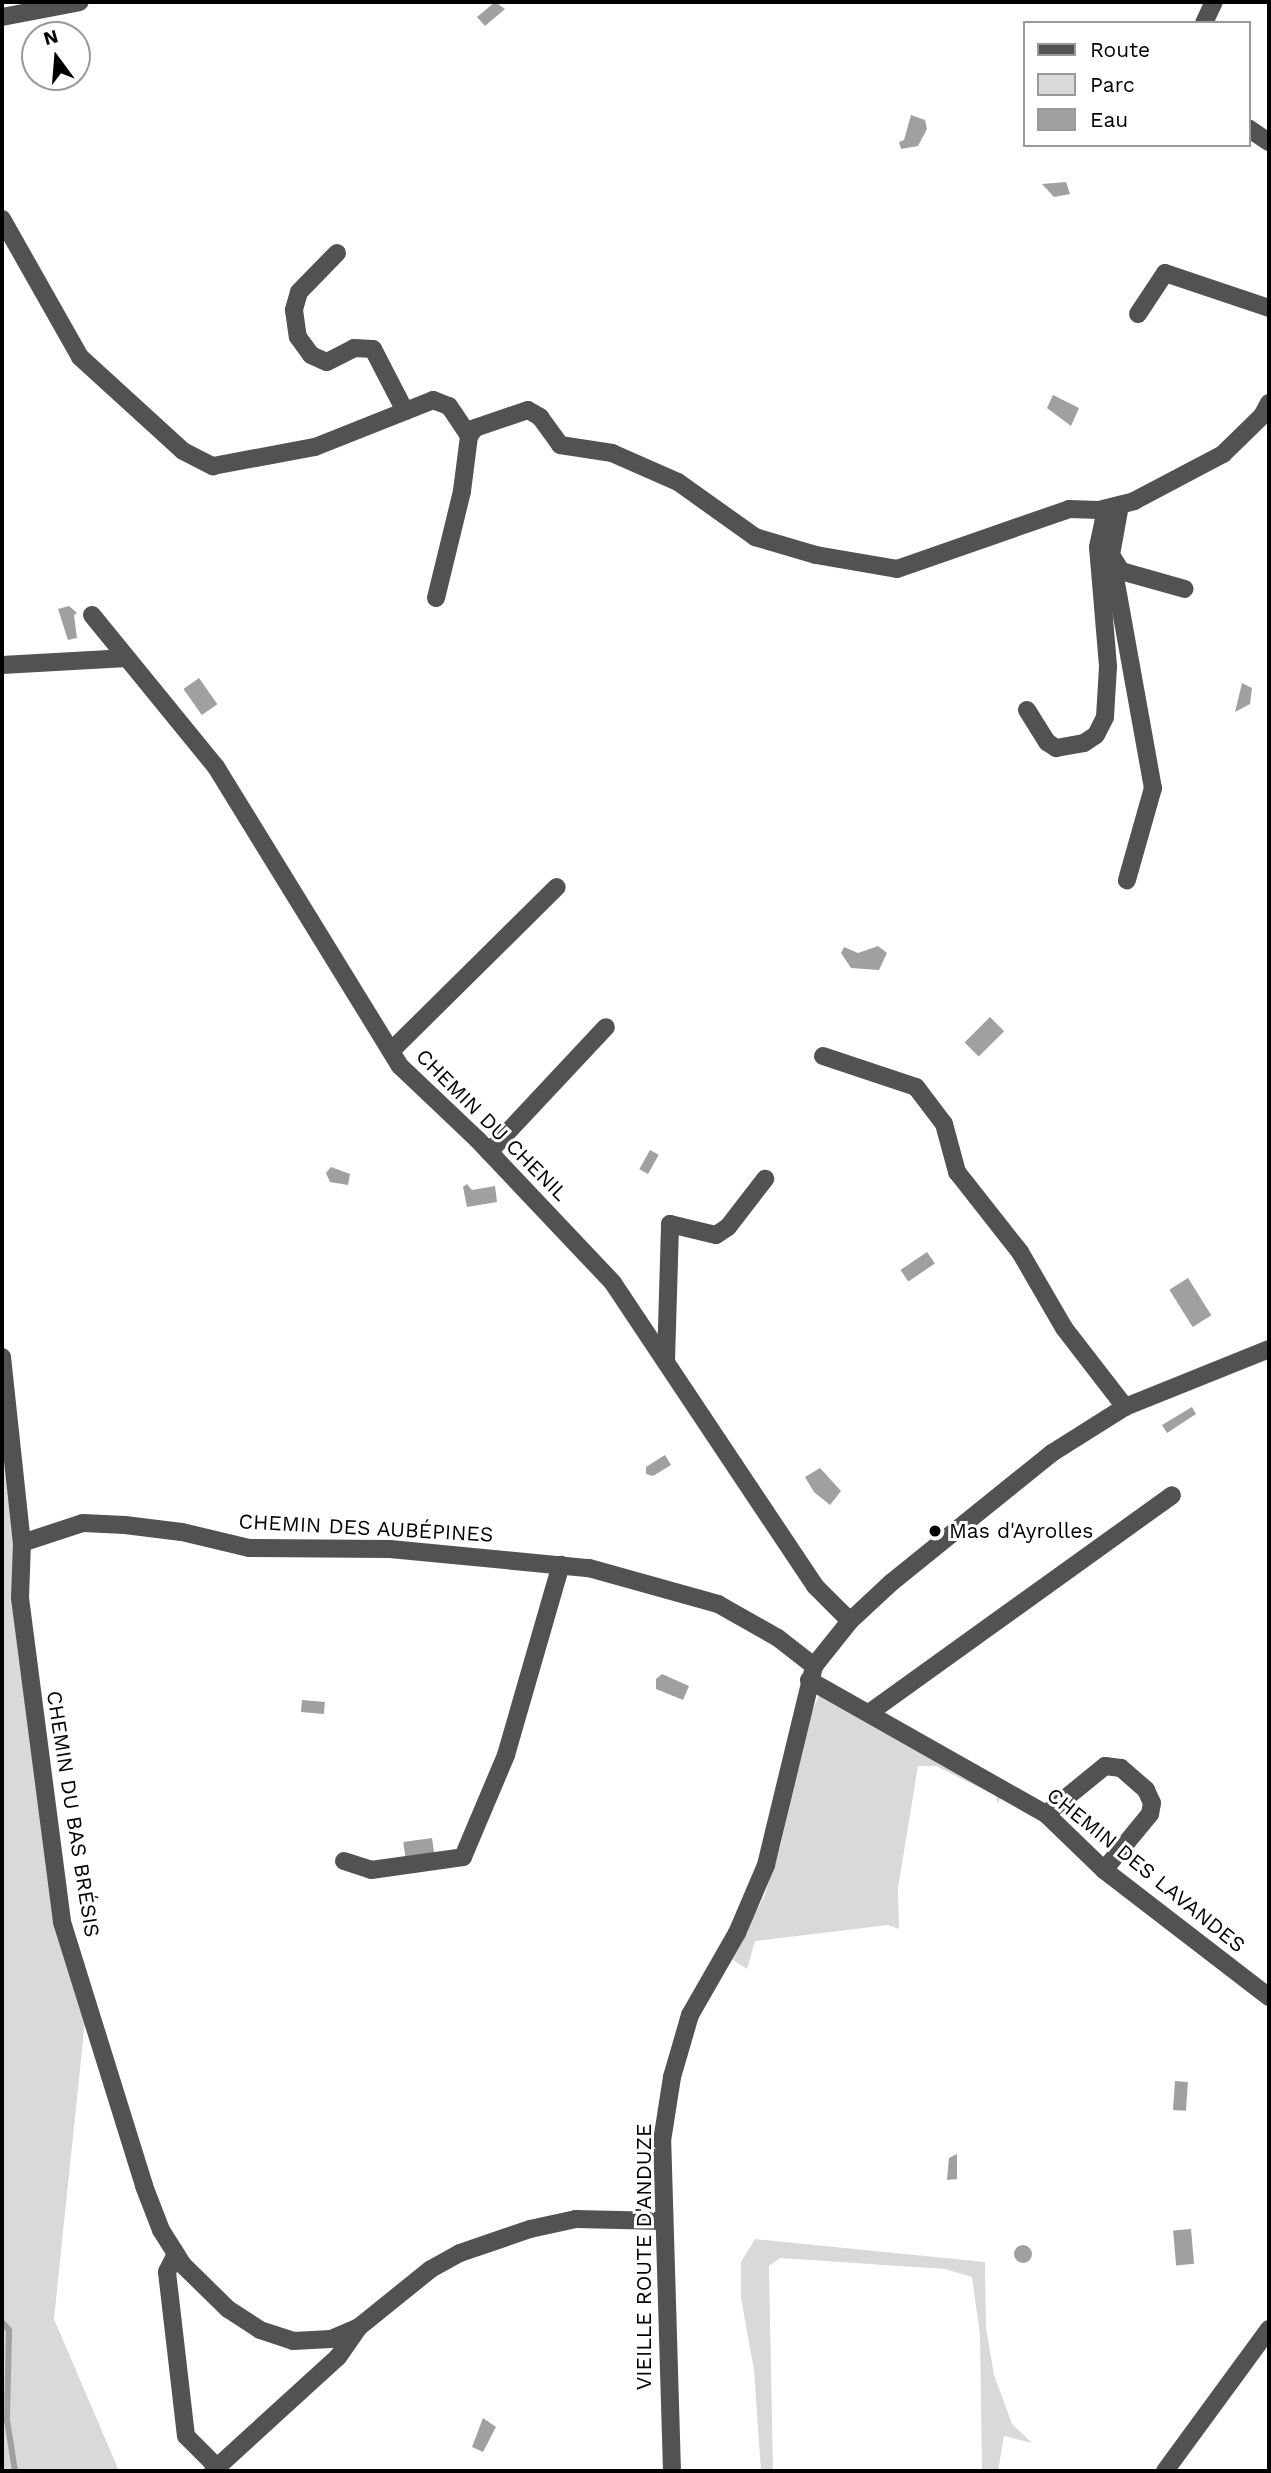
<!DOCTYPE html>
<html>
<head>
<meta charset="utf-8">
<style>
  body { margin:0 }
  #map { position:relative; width:1271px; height:2473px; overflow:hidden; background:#fff; font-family:"Work Sans",sans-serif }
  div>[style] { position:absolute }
  .green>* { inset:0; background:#d9d9d9 }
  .water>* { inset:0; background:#a0a0a0; transform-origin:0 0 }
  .round { border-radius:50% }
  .stream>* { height:6px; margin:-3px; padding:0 3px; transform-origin:3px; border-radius:3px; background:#a0a0a0 }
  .minor>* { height:18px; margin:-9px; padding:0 9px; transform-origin:9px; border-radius:9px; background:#525252 }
  .dots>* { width:19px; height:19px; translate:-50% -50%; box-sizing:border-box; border:4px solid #fff; border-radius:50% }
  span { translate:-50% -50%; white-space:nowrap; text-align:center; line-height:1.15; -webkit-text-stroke:6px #fff; paint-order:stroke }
  .street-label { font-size:21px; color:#000 }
  .poi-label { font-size:21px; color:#000 }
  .left { translate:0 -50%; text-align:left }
  .frame { position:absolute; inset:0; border:4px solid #000; pointer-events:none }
  .legend { position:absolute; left:1023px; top:21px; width:228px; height:126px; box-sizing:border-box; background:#fff; border:2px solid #999; margin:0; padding:9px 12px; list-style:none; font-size:21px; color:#000 }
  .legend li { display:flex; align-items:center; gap:14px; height:35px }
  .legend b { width:35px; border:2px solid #999 }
  .north { position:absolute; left:21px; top:21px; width:70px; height:70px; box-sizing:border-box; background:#fff; border:2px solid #999; border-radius:50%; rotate:344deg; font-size:19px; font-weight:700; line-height:28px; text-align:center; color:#000 }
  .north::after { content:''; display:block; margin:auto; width:24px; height:32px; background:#000; clip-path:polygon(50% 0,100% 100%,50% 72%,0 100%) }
</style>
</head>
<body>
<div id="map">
  <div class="green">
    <div style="clip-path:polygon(2px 1433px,38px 1781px,85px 2021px,54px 2319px,119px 2471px,2px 2471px)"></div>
    <div style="clip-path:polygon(820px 1693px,1000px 1798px,998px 1804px,996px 1796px,936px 1766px,918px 1766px,898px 1888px,899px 1929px,888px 1925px,755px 1941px,747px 1969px,730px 1958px,764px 1897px,781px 1844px,806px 1725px)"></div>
    <div style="clip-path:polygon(755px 2239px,985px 2262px,986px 2327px,994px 2375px,1012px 2424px,1032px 2443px,1004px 2436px,998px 2471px,982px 2471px,980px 2335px,972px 2277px,945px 2269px,780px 2258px,769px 2266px,773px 2471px,761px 2471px,754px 2370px,741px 2298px,741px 2262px)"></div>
  </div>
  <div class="water">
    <div style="clip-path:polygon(495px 2px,505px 9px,485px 26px,477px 17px)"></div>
    <div style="clip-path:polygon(911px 115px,925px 120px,927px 129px,918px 146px,901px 149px,899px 142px,904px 140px)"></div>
    <div style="clip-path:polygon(1066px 182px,1070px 194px,1054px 197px,1042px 184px)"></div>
    <div style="clip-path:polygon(1053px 395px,1079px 408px,1071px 426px,1047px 408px)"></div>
    <div style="clip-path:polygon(69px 606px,77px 613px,74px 615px,77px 638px,68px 640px,58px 609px)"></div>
    <div style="left:199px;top:678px;width:32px;height:19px;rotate:55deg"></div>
    <div style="clip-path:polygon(1242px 683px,1252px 688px,1250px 704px,1235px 712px)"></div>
    <div style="clip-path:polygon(878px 946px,887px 953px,879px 970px,851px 968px,841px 953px,844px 947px,858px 953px)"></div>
    <div style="left:990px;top:1017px;width:20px;height:36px;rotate:45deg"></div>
    <div style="left:650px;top:1150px;width:10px;height:22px;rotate:29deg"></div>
    <div style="clip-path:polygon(331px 1167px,350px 1174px,348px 1185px,330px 1182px,326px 1173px)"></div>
    <div style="clip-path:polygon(467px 1184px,472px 1190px,495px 1186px,497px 1202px,467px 1207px,463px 1187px)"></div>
    <div style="left:927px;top:1252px;width:14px;height:32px;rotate:56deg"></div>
    <div style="left:1188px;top:1278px;width:44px;height:22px;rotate:58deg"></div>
    <div style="clip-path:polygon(1192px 1407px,1196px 1414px,1167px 1433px,1162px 1425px)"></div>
    <div style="clip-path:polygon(665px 1455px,671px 1465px,653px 1476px,646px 1474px,646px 1467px)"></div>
    <div style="clip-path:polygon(820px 1468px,841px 1491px,830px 1505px,814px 1492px,805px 1477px)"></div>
    <div style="clip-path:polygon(662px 1674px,689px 1686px,683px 1700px,656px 1689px,656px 1679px)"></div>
    <div style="left:302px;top:1700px;width:23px;height:12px;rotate:5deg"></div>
    <div style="left:432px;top:1838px;width:15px;height:29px;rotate:82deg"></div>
    <div style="left:1175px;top:2081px;width:13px;height:29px;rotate:4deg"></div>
    <div style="clip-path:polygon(957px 2154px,957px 2179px,947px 2180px,949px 2158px)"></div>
    <div style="left:1191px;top:2229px;width:35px;height:18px;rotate:85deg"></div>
    <div class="round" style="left:1014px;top:2245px;width:18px;height:18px"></div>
    <div style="clip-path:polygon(483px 2418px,496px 2427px,483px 2452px,472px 2447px)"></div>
  </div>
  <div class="stream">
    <div style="left:2px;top:2322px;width:11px;rotate:49deg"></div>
    <div style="left:9px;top:2330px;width:90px;rotate:91.3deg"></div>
    <div style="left:7px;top:2420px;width:52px;rotate:81.1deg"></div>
  </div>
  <div class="minor">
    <div style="left:2px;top:17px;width:79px;rotate:-10.9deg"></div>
    <div style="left:1204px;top:23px;width:23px;rotate:-65deg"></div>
    <div style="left:1248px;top:128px;width:25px;rotate:34deg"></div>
    <div style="left:2px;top:219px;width:159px;rotate:60.5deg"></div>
    <div style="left:80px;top:357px;width:139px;rotate:42.4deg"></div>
    <div style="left:183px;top:451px;width:34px;rotate:27deg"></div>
    <div style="left:213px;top:466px;width:104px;rotate:-10.6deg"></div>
    <div style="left:315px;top:447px;width:127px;rotate:-21.7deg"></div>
    <div style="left:433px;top:400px;width:17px;rotate:21deg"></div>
    <div style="left:449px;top:406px;width:36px;rotate:56deg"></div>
    <div style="left:337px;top:253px;width:54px;rotate:134.3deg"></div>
    <div style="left:299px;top:292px;width:19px;rotate:106deg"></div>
    <div style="left:294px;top:310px;width:27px;rotate:82deg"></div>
    <div style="left:298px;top:337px;width:22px;rotate:54deg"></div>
    <div style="left:311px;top:355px;width:17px;rotate:24deg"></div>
    <div style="left:327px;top:362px;width:30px;rotate:-27deg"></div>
    <div style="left:354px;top:348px;width:19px;rotate:3deg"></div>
    <div style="left:373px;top:349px;width:70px;rotate:62.7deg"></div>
    <div style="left:1138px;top:314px;width:49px;rotate:-56.6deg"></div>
    <div style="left:1165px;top:273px;width:110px;rotate:18.6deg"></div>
    <div style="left:1120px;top:505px;width:51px;rotate:100.2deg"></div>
    <div style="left:1111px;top:555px;width:237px;rotate:79.8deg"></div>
    <div style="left:1153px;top:788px;width:96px;rotate:105.8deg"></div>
    <div style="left:1111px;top:555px;width:19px;rotate:58deg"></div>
    <div style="left:1121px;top:571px;width:66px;rotate:15.7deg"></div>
    <div style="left:436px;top:598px;width:110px;rotate:-76.3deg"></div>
    <div style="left:462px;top:491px;width:55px;rotate:-82.7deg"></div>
    <div style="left:469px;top:436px;width:10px;rotate:-53deg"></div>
    <div style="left:475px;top:428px;width:56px;rotate:-18.8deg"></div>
    <div style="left:528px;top:410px;width:14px;rotate:30deg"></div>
    <div style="left:540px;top:417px;width:34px;rotate:54deg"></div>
    <div style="left:560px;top:445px;width:53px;rotate:8.7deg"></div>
    <div style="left:612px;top:453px;width:72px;rotate:23.7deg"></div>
    <div style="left:678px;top:482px;width:95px;rotate:35.5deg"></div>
    <div style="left:755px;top:537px;width:64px;rotate:16.4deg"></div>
    <div style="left:816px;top:555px;width:82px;rotate:9.8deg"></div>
    <div style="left:897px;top:569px;width:182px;rotate:-19.2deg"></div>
    <div style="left:1069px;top:509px;width:30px;rotate:2deg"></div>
    <div style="left:1099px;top:510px;width:36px;rotate:-14deg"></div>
    <div style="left:1134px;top:501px;width:101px;rotate:-27.8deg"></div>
    <div style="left:1223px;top:454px;width:54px;rotate:-44.3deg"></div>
    <div style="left:1262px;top:416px;width:15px;rotate:-62deg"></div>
    <div style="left:92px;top:615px;width:196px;rotate:50.8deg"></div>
    <div style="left:216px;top:767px;width:351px;rotate:58.4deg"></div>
    <div style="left:400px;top:1066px;width:106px;rotate:43.5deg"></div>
    <div style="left:477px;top:1139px;width:198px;rotate:46.6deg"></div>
    <div style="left:613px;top:1283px;width:364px;rotate:56.3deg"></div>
    <div style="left:815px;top:1586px;width:49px;rotate:45deg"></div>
    <div style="left:2px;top:665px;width:125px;rotate:-3.2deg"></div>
    <div style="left:1027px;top:710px;width:38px;rotate:58deg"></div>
    <div style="left:1047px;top:742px;width:11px;rotate:34deg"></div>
    <div style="left:1056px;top:748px;width:28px;rotate:-10deg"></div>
    <div style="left:1084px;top:743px;width:14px;rotate:-34deg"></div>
    <div style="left:1096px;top:735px;width:20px;rotate:-63deg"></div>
    <div style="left:1105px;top:717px;width:51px;rotate:-86.6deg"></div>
    <div style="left:1108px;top:666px;width:119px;rotate:-94.8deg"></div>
    <div style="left:1098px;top:547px;width:39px;rotate:-78deg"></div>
    <div style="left:391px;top:1051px;width:233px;rotate:-44.7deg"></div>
    <div style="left:823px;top:1056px;width:98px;rotate:18.4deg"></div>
    <div style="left:916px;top:1087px;width:46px;rotate:52.9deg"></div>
    <div style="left:944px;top:1124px;width:50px;rotate:74.8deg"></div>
    <div style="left:957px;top:1172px;width:102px;rotate:51.8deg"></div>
    <div style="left:1020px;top:1252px;width:88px;rotate:59.9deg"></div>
    <div style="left:1064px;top:1328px;width:100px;rotate:52.3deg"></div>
    <div style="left:489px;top:1152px;width:171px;rotate:-46.9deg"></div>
    <div style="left:2px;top:1357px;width:187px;rotate:83.9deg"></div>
    <div style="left:22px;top:1543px;width:55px;rotate:92.1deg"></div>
    <div style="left:20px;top:1598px;width:327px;rotate:82.6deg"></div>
    <div style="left:62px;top:1922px;width:276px;rotate:72.7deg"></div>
    <div style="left:144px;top:2186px;width:47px;rotate:68.9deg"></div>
    <div style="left:161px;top:2230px;width:41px;rotate:57.8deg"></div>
    <div style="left:183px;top:2265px;width:63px;rotate:44.4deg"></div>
    <div style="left:228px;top:2309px;width:38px;rotate:33deg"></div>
    <div style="left:260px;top:2330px;width:35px;rotate:18deg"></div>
    <div style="left:293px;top:2341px;width:38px;rotate:-3deg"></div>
    <div style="left:331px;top:2339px;width:30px;rotate:-23deg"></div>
    <div style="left:359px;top:2327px;width:92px;rotate:-38.9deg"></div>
    <div style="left:431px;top:2269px;width:33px;rotate:-29deg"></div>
    <div style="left:460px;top:2253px;width:74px;rotate:-18.9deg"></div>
    <div style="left:530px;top:2229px;width:47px;rotate:-12.3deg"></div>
    <div style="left:576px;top:2219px;width:87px;rotate:1.3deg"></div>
    <div style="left:666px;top:1361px;width:137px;rotate:-88.3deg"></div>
    <div style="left:670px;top:1224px;width:47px;rotate:13.4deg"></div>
    <div style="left:716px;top:1235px;width:14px;rotate:-34deg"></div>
    <div style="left:728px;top:1227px;width:61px;rotate:-52.4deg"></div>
    <div style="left:22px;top:1543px;width:64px;rotate:-18.2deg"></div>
    <div style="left:83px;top:1523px;width:42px;rotate:2.7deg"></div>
    <div style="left:125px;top:1525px;width:57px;rotate:7deg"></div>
    <div style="left:182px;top:1532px;width:69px;rotate:13.4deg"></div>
    <div style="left:249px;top:1548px;width:141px;rotate:0.4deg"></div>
    <div style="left:390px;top:1549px;width:200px;rotate:5.5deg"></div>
    <div style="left:589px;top:1568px;width:134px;rotate:15.6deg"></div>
    <div style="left:718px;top:1604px;width:69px;rotate:29.5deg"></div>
    <div style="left:778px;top:1638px;width:46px;rotate:37.9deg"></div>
    <div style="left:809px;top:1680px;width:272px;rotate:29.5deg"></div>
    <div style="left:1046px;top:1814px;width:81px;rotate:44deg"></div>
    <div style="left:1104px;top:1870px;width:208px;rotate:37.6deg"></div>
    <div style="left:869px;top:1713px;width:373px;rotate:-35.7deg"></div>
    <div style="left:1046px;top:1814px;width:76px;rotate:-39.1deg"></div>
    <div style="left:1105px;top:1766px;width:16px;rotate:7deg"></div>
    <div style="left:1121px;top:1768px;width:33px;rotate:41deg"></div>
    <div style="left:1146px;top:1790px;width:14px;rotate:65deg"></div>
    <div style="left:1152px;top:1803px;width:11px;rotate:100deg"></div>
    <div style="left:1150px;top:1814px;width:72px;rotate:129.4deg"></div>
    <div style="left:344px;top:1861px;width:28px;rotate:18deg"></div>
    <div style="left:371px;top:1870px;width:93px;rotate:-8deg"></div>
    <div style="left:463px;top:1857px;width:111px;rotate:-67.1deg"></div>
    <div style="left:506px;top:1755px;width:198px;rotate:-73.9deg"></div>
    <div style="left:176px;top:2254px;width:20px;rotate:117deg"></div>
    <div style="left:167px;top:2272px;width:165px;rotate:83.4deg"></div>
    <div style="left:186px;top:2436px;width:41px;rotate:45deg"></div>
    <div style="left:213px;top:2471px;width:169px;rotate:-42.4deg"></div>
    <div style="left:338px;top:2357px;width:37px;rotate:-55deg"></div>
    <div style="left:672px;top:2471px;width:330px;rotate:-91.7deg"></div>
    <div style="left:662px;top:2141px;width:65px;rotate:-81.1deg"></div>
    <div style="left:672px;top:2077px;width:65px;rotate:-73.8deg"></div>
    <div style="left:690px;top:2015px;width:95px;rotate:-60.2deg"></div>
    <div style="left:737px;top:1933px;width:74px;rotate:-66.9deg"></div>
    <div style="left:766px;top:1865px;width:205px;rotate:-76.4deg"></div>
    <div style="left:814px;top:1666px;width:58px;rotate:-51.3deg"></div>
    <div style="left:850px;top:1621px;width:57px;rotate:-42.9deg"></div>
    <div style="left:892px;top:1582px;width:206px;rotate:-38.9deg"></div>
    <div style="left:1052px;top:1453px;width:86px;rotate:-32.2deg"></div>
    <div style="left:1125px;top:1407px;width:155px;rotate:-21.9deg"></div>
    <div style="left:1165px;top:2471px;width:176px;rotate:-53.8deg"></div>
  </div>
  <div class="dots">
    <div style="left:935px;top:1531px;background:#000"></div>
  </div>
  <div class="street-label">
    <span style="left:492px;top:1125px;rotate:45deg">CHEMIN DU CHENIL</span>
    <span style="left:366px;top:1528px;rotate:3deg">CHEMIN DES AUBÉPINES</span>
    <span style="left:73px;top:1814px;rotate:81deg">CHEMIN DU BAS BRÉSIS</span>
    <span style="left:1146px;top:1870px;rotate:39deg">CHEMIN DES LAVANDES</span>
    <span style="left:644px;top:2257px;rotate:-90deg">VIEILLE ROUTE D'ANDUZE</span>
  </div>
  <div class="poi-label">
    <span class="left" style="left:949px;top:1531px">Mas d'Ayrolles</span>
  </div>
  <div class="frame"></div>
  <ul class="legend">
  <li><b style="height:9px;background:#525252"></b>Route</li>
  <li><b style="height:19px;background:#d9d9d9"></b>Parc</li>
  <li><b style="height:19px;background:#a0a0a0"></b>Eau</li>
  </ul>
  <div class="north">N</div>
</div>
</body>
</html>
